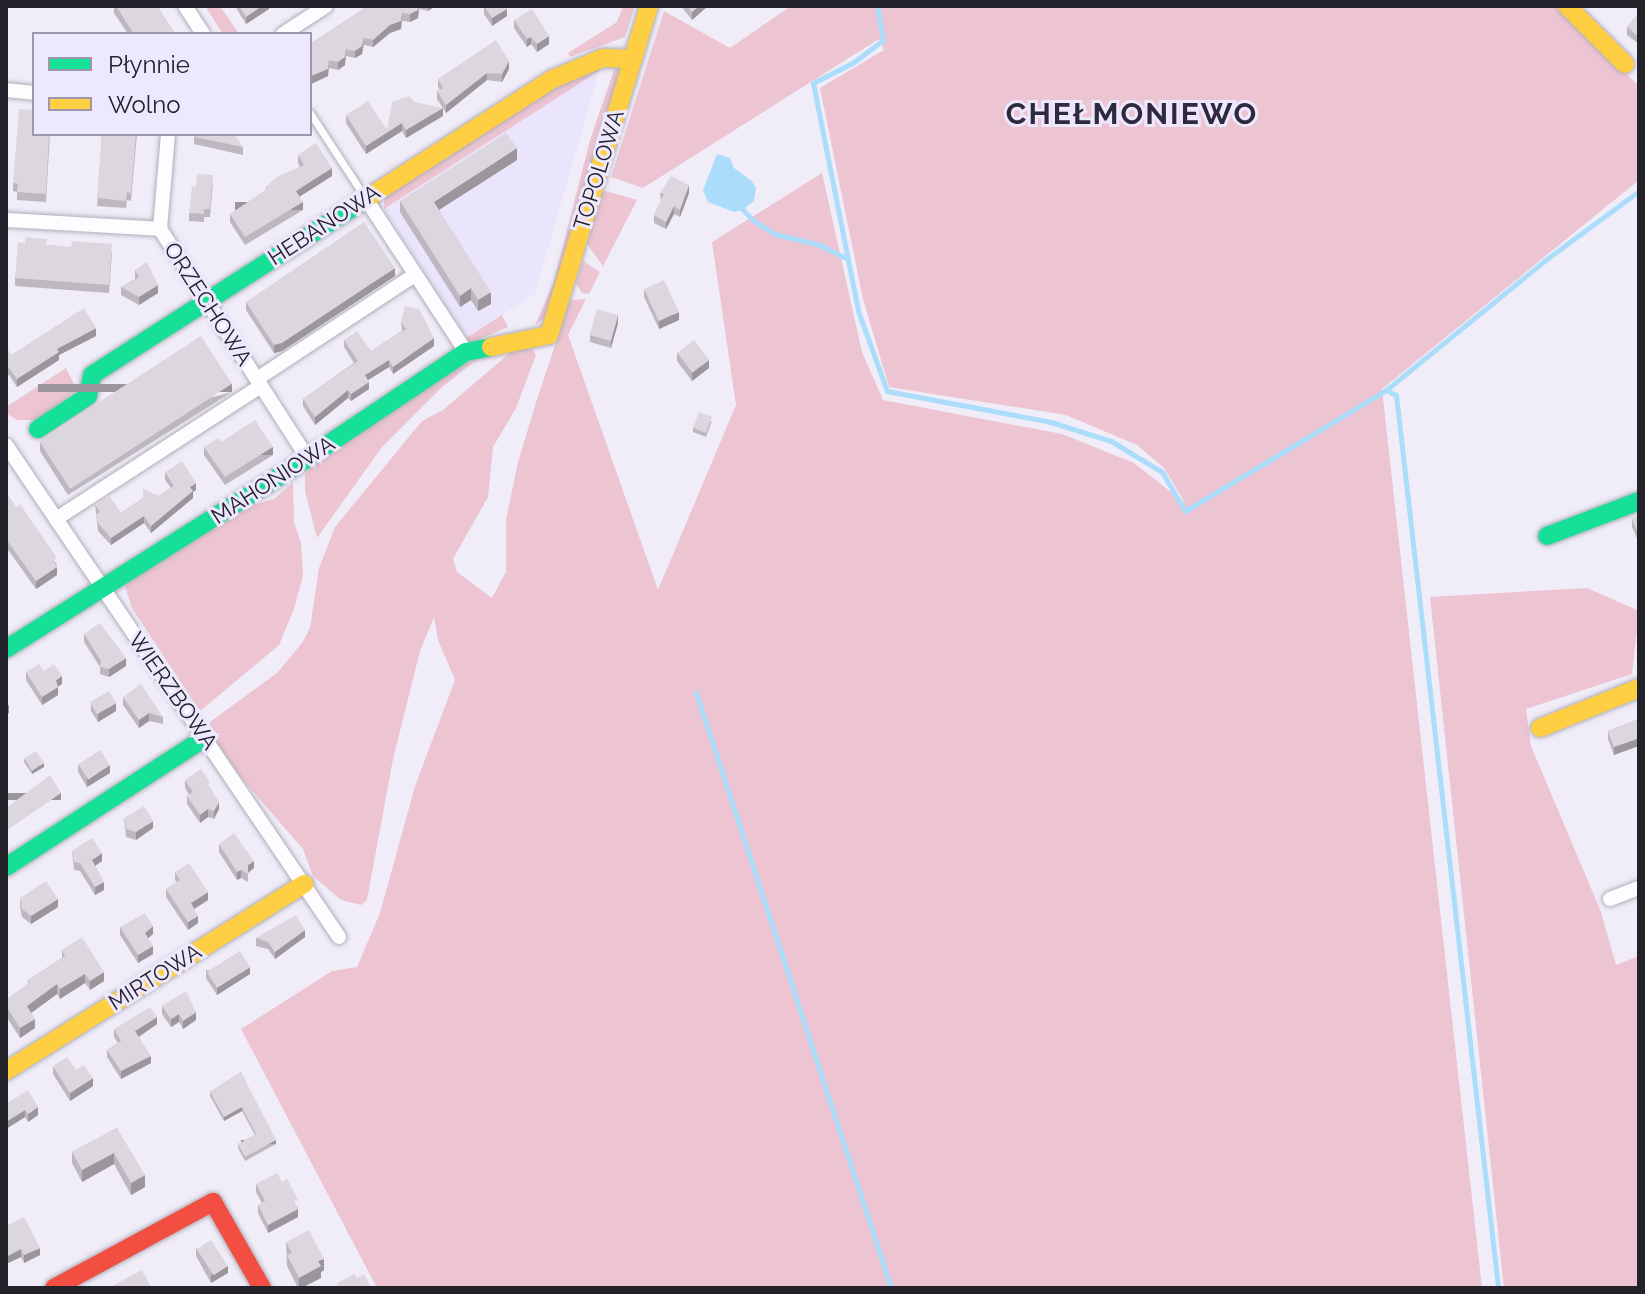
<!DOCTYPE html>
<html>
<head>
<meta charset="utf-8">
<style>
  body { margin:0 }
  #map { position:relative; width:1645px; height:1294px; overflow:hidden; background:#f0edf9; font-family:Raleway,sans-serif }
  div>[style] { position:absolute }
  .built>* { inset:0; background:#eae4fc }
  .green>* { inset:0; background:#edc4d2 }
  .water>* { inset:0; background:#abddfa }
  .stream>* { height:5px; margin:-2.5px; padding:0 2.5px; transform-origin:2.5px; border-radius:2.5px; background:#abddfa }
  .roads { filter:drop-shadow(0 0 2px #b1aeb8) drop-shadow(0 0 2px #b1aeb8) }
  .lane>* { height:7px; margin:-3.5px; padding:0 3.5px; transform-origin:3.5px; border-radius:3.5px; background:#fdfcfe }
  .street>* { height:14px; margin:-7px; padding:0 7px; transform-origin:7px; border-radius:7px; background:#fdfcfe }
  .fast>* { height:18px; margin:-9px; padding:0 9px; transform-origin:9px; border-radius:9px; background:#16e098 }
  .slow>* { height:18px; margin:-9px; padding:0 9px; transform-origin:9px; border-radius:9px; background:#ffcf43 }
  .jam>* { height:18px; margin:-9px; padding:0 9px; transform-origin:9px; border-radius:9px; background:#f24e42 }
  .wall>* { inset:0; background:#bdb8bf }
  .shaded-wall>* { inset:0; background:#9a969b; transform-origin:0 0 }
  .building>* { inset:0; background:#dcd6de; transform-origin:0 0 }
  span { translate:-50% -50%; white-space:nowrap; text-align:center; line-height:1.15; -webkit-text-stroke:6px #eee8fe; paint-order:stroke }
  .street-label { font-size:22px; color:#23212a }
  .district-label { font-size:30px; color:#2f293d; font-weight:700; letter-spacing:2px }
  .frame { position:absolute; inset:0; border:8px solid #23212a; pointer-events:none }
  .legend { position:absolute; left:32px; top:32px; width:280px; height:104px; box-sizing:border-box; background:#eee8fe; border:2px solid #9d98a9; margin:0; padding:10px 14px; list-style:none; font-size:24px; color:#23212a }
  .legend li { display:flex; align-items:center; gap:16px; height:40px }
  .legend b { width:40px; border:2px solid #9d98a9 }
</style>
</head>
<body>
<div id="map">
  <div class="built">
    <div style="clip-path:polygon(599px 71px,535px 294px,466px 338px,384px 209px)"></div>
  </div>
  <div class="green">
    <div style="clip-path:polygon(205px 6px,220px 6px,239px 34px,223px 34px)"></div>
    <div style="clip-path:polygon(623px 6px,635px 6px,625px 37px,570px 57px,568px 53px,617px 22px)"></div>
    <div style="clip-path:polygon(791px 6px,1558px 6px,1639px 86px,1639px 180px,1382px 389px,1482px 1288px,377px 1288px,241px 1029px,332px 971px,357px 967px,380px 913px,415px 786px,455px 680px,438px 640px,434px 617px,420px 651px,393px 759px,367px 900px,361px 905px,341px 900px,313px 876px,303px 849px,242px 779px,210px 733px,210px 722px,277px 673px,302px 643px,310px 628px,319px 568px,335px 527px,422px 421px,443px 410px,517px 347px,533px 350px,536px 355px,516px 408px,493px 447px,488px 497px,453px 559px,457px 572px,492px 598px,506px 572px,506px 520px,518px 462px,538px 396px,570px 300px,586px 299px,568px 335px,658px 590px,736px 405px,712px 242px,822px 173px,862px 352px,883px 400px,1062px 434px,1134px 463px,1185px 503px,1164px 468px,1137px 445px,1066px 415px,889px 387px,863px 299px,820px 88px,884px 50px,879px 39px,643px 188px,611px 177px,664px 11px,730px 48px)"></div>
    <div style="clip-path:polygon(599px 66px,599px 71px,384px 209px,384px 196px,553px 86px)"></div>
    <div style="clip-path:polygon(615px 67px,620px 72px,550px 313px,535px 326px,554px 281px,590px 140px)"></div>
    <div style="clip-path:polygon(606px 191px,637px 200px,603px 266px,587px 244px,601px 194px)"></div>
    <div style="clip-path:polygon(583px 261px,600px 272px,589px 294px,582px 293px,576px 283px)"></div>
    <div style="clip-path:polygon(502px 315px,508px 327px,471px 343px,466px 338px)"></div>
    <div style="clip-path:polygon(479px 358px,442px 387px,382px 447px,317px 538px,305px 491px,305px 475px,311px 466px,461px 366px)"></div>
    <div style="clip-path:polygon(66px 368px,77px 390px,37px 420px,17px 420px,9px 415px,6px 407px)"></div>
    <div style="clip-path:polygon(293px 482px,294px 522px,301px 543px,303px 575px,294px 609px,279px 645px,200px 711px,132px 608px,125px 587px,130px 578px,253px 505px,274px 499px)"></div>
    <div style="clip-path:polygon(1587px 588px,1639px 611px,1632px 674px,1526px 709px,1531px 746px,1601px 912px,1616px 965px,1639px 956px,1639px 1288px,1504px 1288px,1430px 597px)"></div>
  </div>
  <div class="water">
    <div style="clip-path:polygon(717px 154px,730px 158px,734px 168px,752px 181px,756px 188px,754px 201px,743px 210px,734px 212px,708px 202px,703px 190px)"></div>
  </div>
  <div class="stream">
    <div style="left:877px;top:6px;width:35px;rotate:80deg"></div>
    <div style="left:883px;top:40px;width:36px;rotate:143deg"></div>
    <div style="left:854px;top:62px;width:46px;rotate:152.9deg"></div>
    <div style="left:813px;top:83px;width:232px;rotate:78.8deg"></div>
    <div style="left:858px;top:311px;width:85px;rotate:70.1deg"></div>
    <div style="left:887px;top:391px;width:167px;rotate:10.7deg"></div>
    <div style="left:1051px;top:422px;width:63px;rotate:17.6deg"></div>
    <div style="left:1111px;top:441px;width:60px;rotate:31.3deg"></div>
    <div style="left:1162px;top:472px;width:45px;rotate:59.5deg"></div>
    <div style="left:1185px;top:511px;width:235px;rotate:-31deg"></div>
    <div style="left:1386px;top:390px;width:204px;rotate:-39.2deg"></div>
    <div style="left:1544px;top:261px;width:118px;rotate:-36.4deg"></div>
    <div style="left:743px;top:210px;width:16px;rotate:45deg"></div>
    <div style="left:754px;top:221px;width:25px;rotate:32deg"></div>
    <div style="left:775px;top:234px;width:46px;rotate:13.7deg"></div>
    <div style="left:820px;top:245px;width:29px;rotate:27deg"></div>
    <div style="left:1386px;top:390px;width:11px;rotate:27deg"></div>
    <div style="left:1396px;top:395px;width:899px;rotate:83.48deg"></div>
    <div style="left:696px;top:693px;width:626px;rotate:71.85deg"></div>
  </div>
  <div class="roads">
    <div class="lane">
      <div style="left:310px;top:113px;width:103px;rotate:56.9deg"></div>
    </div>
    <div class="street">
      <div style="left:185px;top:6px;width:33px;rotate:57deg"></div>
      <div style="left:283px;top:34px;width:51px;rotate:-33.1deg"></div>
      <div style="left:6px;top:90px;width:28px;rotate:6deg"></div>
      <div style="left:168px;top:134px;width:95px;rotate:94.8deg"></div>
      <div style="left:160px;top:229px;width:274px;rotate:57.2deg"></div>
      <div style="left:366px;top:199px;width:183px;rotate:56.8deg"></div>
      <div style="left:6px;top:220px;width:154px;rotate:3.3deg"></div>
      <div style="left:257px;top:379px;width:189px;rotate:-33.4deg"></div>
      <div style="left:6px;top:445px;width:594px;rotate:55.91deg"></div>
      <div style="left:56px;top:519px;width:244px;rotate:-33deg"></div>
      <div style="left:1610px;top:899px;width:31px;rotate:-21deg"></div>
    </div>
    <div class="fast">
      <div style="left:38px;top:429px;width:60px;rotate:-33.4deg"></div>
      <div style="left:88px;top:396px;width:21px;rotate:-79deg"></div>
      <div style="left:92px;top:375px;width:316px;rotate:-32.7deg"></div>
      <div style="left:1547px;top:536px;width:98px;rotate:-20.8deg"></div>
      <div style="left:6px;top:649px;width:348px;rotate:-32.3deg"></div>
      <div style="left:300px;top:463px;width:200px;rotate:-33.8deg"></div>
      <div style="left:466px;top:352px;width:25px;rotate:-11deg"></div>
      <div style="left:6px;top:867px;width:237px;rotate:-33deg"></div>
    </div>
    <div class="slow">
      <div style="left:1567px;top:6px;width:82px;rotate:45deg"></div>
      <div style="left:358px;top:204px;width:232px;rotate:-32.7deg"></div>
      <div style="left:553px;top:79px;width:54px;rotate:-22.8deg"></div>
      <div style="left:603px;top:58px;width:30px;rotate:2deg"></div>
      <div style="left:491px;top:347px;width:59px;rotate:-11.7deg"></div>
      <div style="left:549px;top:335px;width:344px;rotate:-73.1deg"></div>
      <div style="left:1540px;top:728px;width:107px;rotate:-22deg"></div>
      <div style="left:6px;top:1071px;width:352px;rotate:-32.1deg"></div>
    </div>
    <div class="jam">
      <div style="left:54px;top:1288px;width:181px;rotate:-28.4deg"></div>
      <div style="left:213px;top:1202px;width:99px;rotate:60.3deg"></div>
    </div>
  </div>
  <div class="wall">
    <div style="clip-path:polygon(114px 6px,157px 6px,175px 34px,128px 34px,114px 13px)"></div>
    <div style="clip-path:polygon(235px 6px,269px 6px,269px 9px,246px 24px)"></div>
    <div style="clip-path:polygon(368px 6px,435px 6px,428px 11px,419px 9px,418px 18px,410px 22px,402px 21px,401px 29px,390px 33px,373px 47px,364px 45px,362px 54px,355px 58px,346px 56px,345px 65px,338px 70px,329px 68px,328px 76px,311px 84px,310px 82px,310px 44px)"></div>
    <div style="clip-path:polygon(484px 6px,507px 16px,492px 26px,484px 14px)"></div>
    <div style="clip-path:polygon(681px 6px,708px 6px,692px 20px)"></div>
    <div style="clip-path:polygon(1639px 13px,1639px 44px,1627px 35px,1627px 27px)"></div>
    <div style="clip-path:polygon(514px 20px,549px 44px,537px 52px,531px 44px,527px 47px,514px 28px)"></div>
    <div style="clip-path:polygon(509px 69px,502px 82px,487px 80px,446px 113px,437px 99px,437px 91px,440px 90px,438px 87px,438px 79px)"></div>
    <div style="clip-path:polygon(414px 102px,443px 116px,406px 138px,402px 131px,366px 154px,346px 123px,346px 115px,387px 130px)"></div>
    <div style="clip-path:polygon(50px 134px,46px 202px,17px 200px,17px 192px,13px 191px,13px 183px)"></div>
    <div style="clip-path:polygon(102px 134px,137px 134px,131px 201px,127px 200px,126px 208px,97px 206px)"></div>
    <div style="clip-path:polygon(194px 134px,243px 147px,243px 155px,194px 144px)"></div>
    <div style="clip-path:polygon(298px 155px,332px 176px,299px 196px,303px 210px,245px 245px,230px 222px,230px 214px,266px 190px,266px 187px,300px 167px,298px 163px)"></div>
    <div style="clip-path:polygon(517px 160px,439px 210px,491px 304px,478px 311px,471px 300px,460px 307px,400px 212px,400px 201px)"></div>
    <div style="clip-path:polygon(213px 183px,210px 217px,204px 217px,204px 222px,189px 221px,189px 213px,196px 187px)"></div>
    <div style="clip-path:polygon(660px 193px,689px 193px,680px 217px,674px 214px,666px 229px,654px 223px,654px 215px,661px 201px)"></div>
    <div style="clip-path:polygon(47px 245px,112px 252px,109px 293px,15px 286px,15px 278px)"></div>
    <div style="clip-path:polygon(135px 270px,158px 293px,139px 305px,121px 295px,121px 287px,135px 279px)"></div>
    <div style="clip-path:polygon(395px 276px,282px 351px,274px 353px,246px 310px,246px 302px)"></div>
    <div style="clip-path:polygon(644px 289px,679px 320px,659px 329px,644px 297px)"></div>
    <div style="clip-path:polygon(401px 322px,434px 346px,393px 374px,389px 367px,368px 380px,369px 389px,351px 401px,348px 398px,315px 425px,303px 406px,303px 399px,354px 363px,344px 347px,344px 340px,371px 351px,402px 331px)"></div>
    <div style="clip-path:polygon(618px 323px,611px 348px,590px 342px,590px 335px)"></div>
    <div style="clip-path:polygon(96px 336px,59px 355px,59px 360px,17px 387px,9px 375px,6px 376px,6px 347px,11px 355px)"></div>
    <div style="clip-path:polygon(677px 353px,709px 368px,692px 381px,677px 361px)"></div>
    <div style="clip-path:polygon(232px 392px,68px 495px,40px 451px,40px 443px)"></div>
    <div style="clip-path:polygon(712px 421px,706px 437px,693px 432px,693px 428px)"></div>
    <div style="clip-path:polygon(221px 442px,273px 455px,225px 485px,204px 455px,204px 447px)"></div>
    <div style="clip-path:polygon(165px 472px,196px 490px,193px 492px,193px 498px,151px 533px,144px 523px,111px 545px,98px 531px,95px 504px,121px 513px,143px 498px,159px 496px,171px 488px,165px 480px)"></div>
    <div style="clip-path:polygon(6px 493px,57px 565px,56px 566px,57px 575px,36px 589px,6px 547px)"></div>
    <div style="clip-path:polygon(1639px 516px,1639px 543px,1632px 527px,1632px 519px)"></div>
    <div style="clip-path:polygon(84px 634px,126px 666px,109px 677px,100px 674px,100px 667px,84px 642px)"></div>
    <div style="clip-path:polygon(44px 671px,62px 684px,58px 686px,58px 695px,42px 705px,26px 680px,26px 672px)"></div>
    <div style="clip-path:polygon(123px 697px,163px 717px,163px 724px,149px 721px,139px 728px,123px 705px)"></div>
    <div style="clip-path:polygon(91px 703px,116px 711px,98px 722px,91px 711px)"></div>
    <div style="clip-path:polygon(1639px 719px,1614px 755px,1608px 739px,1608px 731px)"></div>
    <div style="clip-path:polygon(24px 759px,44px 767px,32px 774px,24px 762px)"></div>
    <div style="clip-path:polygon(78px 764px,110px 773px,87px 787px,78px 772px)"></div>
    <div style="clip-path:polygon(185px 780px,210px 788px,219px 809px,214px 819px,208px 817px,200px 823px,187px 804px,187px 796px,189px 795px,185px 788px)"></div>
    <div style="clip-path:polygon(124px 818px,153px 828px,136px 840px,126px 837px)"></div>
    <div style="clip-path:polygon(219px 844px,254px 868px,248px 872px,248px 882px,241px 878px,237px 880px,219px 852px)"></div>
    <div style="clip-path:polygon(72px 851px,102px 861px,95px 866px,104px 890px,95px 895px,80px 871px,74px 870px)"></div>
    <div style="clip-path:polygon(175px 872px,208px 900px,194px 909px,198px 923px,188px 930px,166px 897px,166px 889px,177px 882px,175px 880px)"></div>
    <div style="clip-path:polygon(20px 898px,58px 907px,31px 924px,22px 917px,20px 906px)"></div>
    <div style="clip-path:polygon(120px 927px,153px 934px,148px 938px,153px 954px,138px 963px,120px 935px)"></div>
    <div style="clip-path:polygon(305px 937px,275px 959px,268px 949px,256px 946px,256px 938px)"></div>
    <div style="clip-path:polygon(62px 950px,104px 981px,90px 990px,85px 983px,60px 999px,57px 994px,31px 1013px,35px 1028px,20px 1038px,6px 1016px,6px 1000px,28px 984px,28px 980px,62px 958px)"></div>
    <div style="clip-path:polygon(206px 970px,250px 974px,217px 995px,206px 978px)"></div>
    <div style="clip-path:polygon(162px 1006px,196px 1020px,183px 1029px,179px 1022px,171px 1027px,162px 1014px)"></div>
    <div style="clip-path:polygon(157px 1024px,139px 1037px,151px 1063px,121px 1079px,107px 1057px,107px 1050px,118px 1043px,114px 1037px,114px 1029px)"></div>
    <div style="clip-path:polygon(53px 1066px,76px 1070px,93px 1086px,70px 1101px,53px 1074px)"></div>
    <div style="clip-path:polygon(241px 1072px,276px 1144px,245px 1161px,238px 1148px,238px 1144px,255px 1135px,242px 1111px,224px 1121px,210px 1096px,210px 1092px)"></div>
    <div style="clip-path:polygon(6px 1104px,38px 1115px,28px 1122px,25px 1117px,6px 1129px)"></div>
    <div style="clip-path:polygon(117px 1128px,145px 1187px,131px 1195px,114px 1164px,82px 1182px,72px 1163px,72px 1152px)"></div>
    <div style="clip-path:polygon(256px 1184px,298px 1207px,298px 1217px,268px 1233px,258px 1213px,258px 1205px,262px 1203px,256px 1192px)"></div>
    <div style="clip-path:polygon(6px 1226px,40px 1255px,24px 1263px,21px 1257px,6px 1264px)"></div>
    <div style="clip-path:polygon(286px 1242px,324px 1270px,321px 1272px,321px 1278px,301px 1288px,298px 1288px,287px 1266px)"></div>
    <div style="clip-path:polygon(196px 1248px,228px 1273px,211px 1283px,196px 1256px)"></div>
  </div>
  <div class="shaded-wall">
    <div style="clip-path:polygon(262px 6px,269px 6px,269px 9px,246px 24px,246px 17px)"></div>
    <div style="clip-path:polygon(419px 6px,418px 18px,410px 22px,410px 14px)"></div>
    <div style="clip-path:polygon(428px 6px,435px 6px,428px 11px)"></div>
    <div style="clip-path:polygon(699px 6px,708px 6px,692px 20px,692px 12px)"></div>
    <div style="clip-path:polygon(507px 9px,507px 16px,492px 26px,492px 18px)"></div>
    <div style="clip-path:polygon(402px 13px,401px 29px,390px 33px,373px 47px,373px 40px)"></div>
    <div style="clip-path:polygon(549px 36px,549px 44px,537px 52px,537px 44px)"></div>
    <div style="clip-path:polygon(531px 37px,531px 44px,527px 47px,527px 39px)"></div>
    <div style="clip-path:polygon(364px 38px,362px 54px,355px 58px,355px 51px)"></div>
    <div style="clip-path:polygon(346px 49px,345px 65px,338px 70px,338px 62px)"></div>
    <div style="clip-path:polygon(329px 60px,328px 76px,311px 84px,311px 76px)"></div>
    <div style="clip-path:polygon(509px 61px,509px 69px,502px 82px,502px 74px)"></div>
    <div style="clip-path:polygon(487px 73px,487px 80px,446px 113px,446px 105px)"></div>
    <div style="clip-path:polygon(443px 108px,443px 116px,406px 138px,406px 130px)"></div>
    <div style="clip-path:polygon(402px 123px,402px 131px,366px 154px,366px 146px)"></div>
    <div style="clip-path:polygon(517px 148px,517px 160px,434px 213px,434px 202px)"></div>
    <div style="clip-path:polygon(332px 168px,332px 176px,296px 199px,296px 191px)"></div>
    <div style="clip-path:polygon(689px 185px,689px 193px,680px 217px,680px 210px)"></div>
    <div style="left:303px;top:202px;width:8px;height:68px;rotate:90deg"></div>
    <div style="clip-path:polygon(674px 206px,674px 214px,666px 229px,666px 222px)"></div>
    <div style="clip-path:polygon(395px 268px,395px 276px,282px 351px,274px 353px,274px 345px)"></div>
    <div style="clip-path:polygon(158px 285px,158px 293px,139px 305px,139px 297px)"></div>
    <div style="clip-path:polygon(471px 288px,471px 300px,460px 307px,460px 296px)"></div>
    <div style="clip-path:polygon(491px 292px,491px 304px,478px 311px,478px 300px)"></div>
    <div style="clip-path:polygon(679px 312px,679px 320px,659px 329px,659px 321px)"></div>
    <div style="clip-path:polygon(618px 315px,618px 323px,611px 348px,611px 340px)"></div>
    <div style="clip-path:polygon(96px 328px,96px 336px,59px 355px,59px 360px,17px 387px,17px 379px,57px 349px)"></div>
    <div style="clip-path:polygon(434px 338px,434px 346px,393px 374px,393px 367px)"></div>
    <div style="clip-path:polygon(389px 360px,389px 367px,365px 382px,365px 375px)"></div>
    <div style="clip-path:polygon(709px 360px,709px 368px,692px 381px,692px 373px)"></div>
    <div style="clip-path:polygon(369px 382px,369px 389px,351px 401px,351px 394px)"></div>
    <div style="left:232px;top:384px;width:8px;height:194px;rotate:90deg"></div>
    <div style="clip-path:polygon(348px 390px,348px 398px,315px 425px,315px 417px)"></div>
    <div style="left:273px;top:447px;width:8px;height:57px;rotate:90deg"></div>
    <div style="clip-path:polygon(196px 483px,196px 490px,193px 492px,193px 498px,151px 533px,151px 526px,190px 487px)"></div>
    <div style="clip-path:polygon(144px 516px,144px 523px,111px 545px,111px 538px)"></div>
    <div style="clip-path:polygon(57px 567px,57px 575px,36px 589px,36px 581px)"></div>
    <div style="clip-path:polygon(126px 658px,126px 666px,109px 677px,109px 669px)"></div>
    <div style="clip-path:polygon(62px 676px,62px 684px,56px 688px,56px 680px)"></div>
    <div style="clip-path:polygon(58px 687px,58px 695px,42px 705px,42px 697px)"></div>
    <div style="clip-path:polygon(116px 703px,116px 711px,98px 722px,98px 714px)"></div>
    <div style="clip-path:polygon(9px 705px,9px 713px,6px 715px,6px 707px)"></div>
    <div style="clip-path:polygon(149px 713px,149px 721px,139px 728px,139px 720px)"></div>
    <div style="clip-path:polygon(1639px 738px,1639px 746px,1614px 755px,1614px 747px)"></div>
    <div style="clip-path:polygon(44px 763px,44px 767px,32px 774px,32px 771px)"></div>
    <div style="clip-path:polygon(110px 765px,110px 773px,87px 787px,87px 779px)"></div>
    <div style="left:61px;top:793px;width:7px;height:67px;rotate:90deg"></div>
    <div style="clip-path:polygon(219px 802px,219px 809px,214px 819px,214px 811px)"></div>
    <div style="clip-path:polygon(208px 809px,208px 817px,200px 823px,200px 815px)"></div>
    <div style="clip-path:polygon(153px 821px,153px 828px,136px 840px,136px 832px)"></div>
    <div style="clip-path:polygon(102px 853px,102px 861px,92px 868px,92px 860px)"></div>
    <div style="clip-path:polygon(254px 861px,254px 868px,248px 873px,248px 865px)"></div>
    <div style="clip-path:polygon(241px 870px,241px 878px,237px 880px,237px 872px)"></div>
    <div style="clip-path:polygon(104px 882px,104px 890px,95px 895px,95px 887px)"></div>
    <div style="clip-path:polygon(208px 892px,208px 900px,191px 911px,191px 903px)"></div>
    <div style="clip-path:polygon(58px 899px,58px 907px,31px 924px,31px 916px)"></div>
    <div style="clip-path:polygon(198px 916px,198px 923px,188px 930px,188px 922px)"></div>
    <div style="clip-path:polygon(153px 926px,153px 934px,145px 941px,145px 933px)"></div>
    <div style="clip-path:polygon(305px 930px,305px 937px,275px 959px,275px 952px)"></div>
    <div style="clip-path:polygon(153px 946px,153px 954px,138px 963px,138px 955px)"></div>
    <div style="clip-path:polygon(250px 967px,250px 974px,217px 995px,217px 988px)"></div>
    <div style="clip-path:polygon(104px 972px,104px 981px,90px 990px,90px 981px)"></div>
    <div style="clip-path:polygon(85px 974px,85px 983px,60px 999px,60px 989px)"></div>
    <div style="clip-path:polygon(57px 984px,57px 994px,27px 1016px,27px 1006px)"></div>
    <div style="clip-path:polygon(196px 1012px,196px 1020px,183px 1029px,183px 1021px)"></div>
    <div style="clip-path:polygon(179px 1014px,179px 1022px,171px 1027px,171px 1019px)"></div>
    <div style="clip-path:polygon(157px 1017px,157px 1024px,135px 1039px,135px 1031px)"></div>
    <div style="clip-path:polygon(35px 1019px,35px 1028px,20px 1038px,20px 1028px)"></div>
    <div style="clip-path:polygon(151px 1056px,151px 1063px,121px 1079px,121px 1071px)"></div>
    <div style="clip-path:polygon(93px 1078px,93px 1086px,70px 1101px,70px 1093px)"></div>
    <div style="clip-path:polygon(38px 1107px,38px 1115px,28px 1122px,28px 1114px)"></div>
    <div style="clip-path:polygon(242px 1107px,242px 1111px,224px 1121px,224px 1117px)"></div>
    <div style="clip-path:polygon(25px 1110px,25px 1117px,6px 1129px,6px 1122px)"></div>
    <div style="left:276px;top:1140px;width:4px;height:35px;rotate:90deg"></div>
    <div style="clip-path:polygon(114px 1153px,114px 1164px,82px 1182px,82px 1170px)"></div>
    <div style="clip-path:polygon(145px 1175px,145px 1187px,131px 1195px,131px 1183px)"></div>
    <div style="clip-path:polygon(298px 1209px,298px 1217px,268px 1233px,268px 1225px)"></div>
    <div style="clip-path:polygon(40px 1248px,40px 1255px,24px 1263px,24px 1255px)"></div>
    <div style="clip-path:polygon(21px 1249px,21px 1257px,6px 1264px,6px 1257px)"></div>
    <div style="clip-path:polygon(324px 1259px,324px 1270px,321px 1272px,321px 1278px,301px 1288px,299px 1288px,299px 1278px,318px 1261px)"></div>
    <div style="clip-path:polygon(228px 1266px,228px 1273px,211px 1283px,211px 1275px)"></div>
  </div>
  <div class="building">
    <div style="clip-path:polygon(116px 6px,157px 6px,175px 34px,134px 34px)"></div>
    <div style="clip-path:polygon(239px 6px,262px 6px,246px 17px)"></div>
    <div style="clip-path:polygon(368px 6px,419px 6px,418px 10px,410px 14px,402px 13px,401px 21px,390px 25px,373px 40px,364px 38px,362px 46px,355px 51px,346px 49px,345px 57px,338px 62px,329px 60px,328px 69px,311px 76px,310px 74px,310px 44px)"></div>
    <div style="clip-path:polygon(484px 6px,506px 6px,507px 9px,492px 18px)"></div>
    <div style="clip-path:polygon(687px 6px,699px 6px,692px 12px)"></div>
    <div style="clip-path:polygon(532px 9px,549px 36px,537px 44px,531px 37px,527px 39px,514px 20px)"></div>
    <div style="clip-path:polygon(1639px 13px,1639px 37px,1627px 27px)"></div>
    <div style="clip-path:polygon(496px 40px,509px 61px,502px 74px,487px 73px,446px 105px,437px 91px,443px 88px,438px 79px)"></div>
    <div style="clip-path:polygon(409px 96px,414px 102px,443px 108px,406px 130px,402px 123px,366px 146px,346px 115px,368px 101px,387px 130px,392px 102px)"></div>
    <div style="clip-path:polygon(19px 109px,34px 110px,34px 134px,49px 134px,46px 194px,17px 192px,18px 184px,13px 183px)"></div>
    <div style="clip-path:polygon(506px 133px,517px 148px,434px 202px,491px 292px,478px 300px,471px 288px,460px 296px,400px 201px)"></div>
    <div style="clip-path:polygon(102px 134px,136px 134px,131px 193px,127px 192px,126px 201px,97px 198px)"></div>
    <div style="clip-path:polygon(194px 134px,234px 134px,243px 147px,194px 137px)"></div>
    <div style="clip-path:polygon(316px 143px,332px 168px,296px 191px,303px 202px,245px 237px,230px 214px,267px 189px,266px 187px,277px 177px,304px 165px,298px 155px)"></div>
    <div style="clip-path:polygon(197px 174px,213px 175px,210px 209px,204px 209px,204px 214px,189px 213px,192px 186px,196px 187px)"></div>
    <div style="clip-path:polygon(671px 176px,689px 185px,680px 210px,674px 206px,666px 222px,654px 215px,664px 194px,660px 193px)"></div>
    <div style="clip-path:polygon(364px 222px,395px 268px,282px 343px,274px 345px,246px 302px)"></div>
    <div style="clip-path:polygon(25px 237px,47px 239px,46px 245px,71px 247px,72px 241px,112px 244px,109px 285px,15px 278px,18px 242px,25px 243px)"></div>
    <div style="clip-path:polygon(147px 262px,158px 285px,139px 297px,121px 287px,139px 277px,135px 270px)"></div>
    <div style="left:664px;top:280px;width:35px;height:22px;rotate:65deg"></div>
    <div style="clip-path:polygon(405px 306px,419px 309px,434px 338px,393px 367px,389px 360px,365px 375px,369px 382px,351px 394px,348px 390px,315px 417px,303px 399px,358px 361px,344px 340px,357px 331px,371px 351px,406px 329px,401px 322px)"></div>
    <div style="clip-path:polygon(84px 308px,96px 328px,57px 349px,59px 352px,17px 379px,9px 368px,6px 368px,6px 347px,11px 355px)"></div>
    <div style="left:597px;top:309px;width:22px;height:27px;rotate:16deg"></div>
    <div style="left:201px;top:336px;width:57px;height:193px;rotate:57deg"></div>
    <div style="left:694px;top:340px;width:25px;height:21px;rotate:53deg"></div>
    <div style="left:699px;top:412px;width:14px;height:17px;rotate:21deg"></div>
    <div style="clip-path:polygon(255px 420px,273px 447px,225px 477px,204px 447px,218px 438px,221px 442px)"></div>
    <div style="clip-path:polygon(182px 461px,196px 483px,190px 487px,193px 491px,151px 526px,144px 516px,111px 538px,98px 523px,96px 514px,100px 512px,95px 504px,109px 495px,121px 513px,143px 498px,143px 489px,159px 496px,174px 486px,165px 472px)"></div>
    <div style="clip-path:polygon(6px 493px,16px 507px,20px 504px,57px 558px,53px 561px,57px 567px,36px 581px,6px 539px)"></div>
    <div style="clip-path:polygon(1639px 516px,1639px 536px,1632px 519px)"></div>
    <div style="clip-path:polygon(100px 623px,126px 658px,109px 669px,100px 667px,101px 661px,84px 634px)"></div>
    <div style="clip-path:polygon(39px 664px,44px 671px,54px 664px,62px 676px,56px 680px,58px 687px,42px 697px,26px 672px)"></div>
    <div style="clip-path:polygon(141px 684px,163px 717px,149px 713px,139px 720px,123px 697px)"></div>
    <div style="left:109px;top:691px;width:14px;height:22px;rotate:60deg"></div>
    <div style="clip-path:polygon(1639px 719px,1639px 738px,1614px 747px,1608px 731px)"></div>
    <div style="left:100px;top:750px;width:18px;height:26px;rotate:56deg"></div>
    <div style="left:36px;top:751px;width:14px;height:14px;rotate:56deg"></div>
    <div style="clip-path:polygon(201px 769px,210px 782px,208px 784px,219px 802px,214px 811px,208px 809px,200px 815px,187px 796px,193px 792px,185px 780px)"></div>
    <div style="clip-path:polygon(50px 775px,61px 793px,6px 831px,6px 808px)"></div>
    <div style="clip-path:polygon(144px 806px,153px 821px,136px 832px,126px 829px,124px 818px)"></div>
    <div style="clip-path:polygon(234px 833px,254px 861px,248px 865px,248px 874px,241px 870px,237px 872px,219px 844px)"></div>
    <div style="clip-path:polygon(92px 838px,102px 853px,92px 860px,104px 882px,95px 887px,80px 863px,74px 862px,72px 851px)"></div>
    <div style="clip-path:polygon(189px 863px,208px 892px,191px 903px,198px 916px,188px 922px,166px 889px,180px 880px,175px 872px)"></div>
    <div style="clip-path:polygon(46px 881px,58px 899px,31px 916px,22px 909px,20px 898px)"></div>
    <div style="clip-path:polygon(145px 913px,153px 926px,145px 933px,153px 946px,138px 955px,120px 927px)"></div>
    <div style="clip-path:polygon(296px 915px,305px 930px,275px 952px,268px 942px,256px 938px)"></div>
    <div style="clip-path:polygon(82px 937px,104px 972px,90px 981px,85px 974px,60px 989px,57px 984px,27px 1006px,35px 1019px,20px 1028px,6px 1006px,6px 1000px,30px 982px,28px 980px,65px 956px,62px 950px)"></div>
    <div style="left:240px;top:951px;width:19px;height:39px;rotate:58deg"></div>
    <div style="clip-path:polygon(186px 991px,196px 1012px,183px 1021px,179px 1014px,171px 1019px,162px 1006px)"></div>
    <div style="clip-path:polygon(150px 1007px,157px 1017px,135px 1031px,151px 1056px,121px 1071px,107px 1050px,121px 1041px,114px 1029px)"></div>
    <div style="clip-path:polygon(67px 1057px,76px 1070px,84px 1065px,93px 1078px,70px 1093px,53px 1066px)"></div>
    <div style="clip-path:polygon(241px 1072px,276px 1140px,245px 1157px,238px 1144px,256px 1134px,242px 1107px,224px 1117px,210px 1092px)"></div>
    <div style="clip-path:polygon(28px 1090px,38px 1107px,28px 1114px,25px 1110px,6px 1122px,6px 1104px)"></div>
    <div style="clip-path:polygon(117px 1128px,145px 1175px,131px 1183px,114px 1153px,82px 1170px,72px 1152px)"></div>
    <div style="clip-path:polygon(277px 1173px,282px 1182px,287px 1179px,298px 1200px,294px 1201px,298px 1209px,268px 1225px,258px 1205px,265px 1201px,256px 1184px)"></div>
    <div style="clip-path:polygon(24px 1217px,40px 1248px,24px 1255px,21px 1249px,6px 1257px,6px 1226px)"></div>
    <div style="clip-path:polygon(309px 1230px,324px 1259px,318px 1261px,321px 1266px,299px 1278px,287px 1255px,292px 1253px,286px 1242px)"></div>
    <div style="left:211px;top:1240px;width:31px;height:17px;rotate:57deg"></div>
    <div style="clip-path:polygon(142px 1270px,151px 1287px,150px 1288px,108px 1288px)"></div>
    <div style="clip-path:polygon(354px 1274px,357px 1278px,364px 1274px,371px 1288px,339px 1288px,337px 1283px)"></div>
  </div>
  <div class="street-label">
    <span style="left:599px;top:170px;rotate:-73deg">TOPOLOWA</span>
    <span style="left:324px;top:225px;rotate:-33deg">HEBANOWA</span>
    <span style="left:208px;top:304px;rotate:57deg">ORZECHOWA</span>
    <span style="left:273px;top:480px;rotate:-33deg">MAHONIOWA</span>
    <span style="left:173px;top:691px;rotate:55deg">WIERZBOWA</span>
    <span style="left:155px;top:977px;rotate:-32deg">MIRTOWA</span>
  </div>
  <div class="district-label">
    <span style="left:1132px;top:114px">CHEŁMONIEWO</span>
  </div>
  <div class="frame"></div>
  <ul class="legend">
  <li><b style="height:10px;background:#16e098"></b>Płynnie</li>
  <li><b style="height:10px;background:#ffcf43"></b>Wolno</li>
  </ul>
</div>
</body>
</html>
